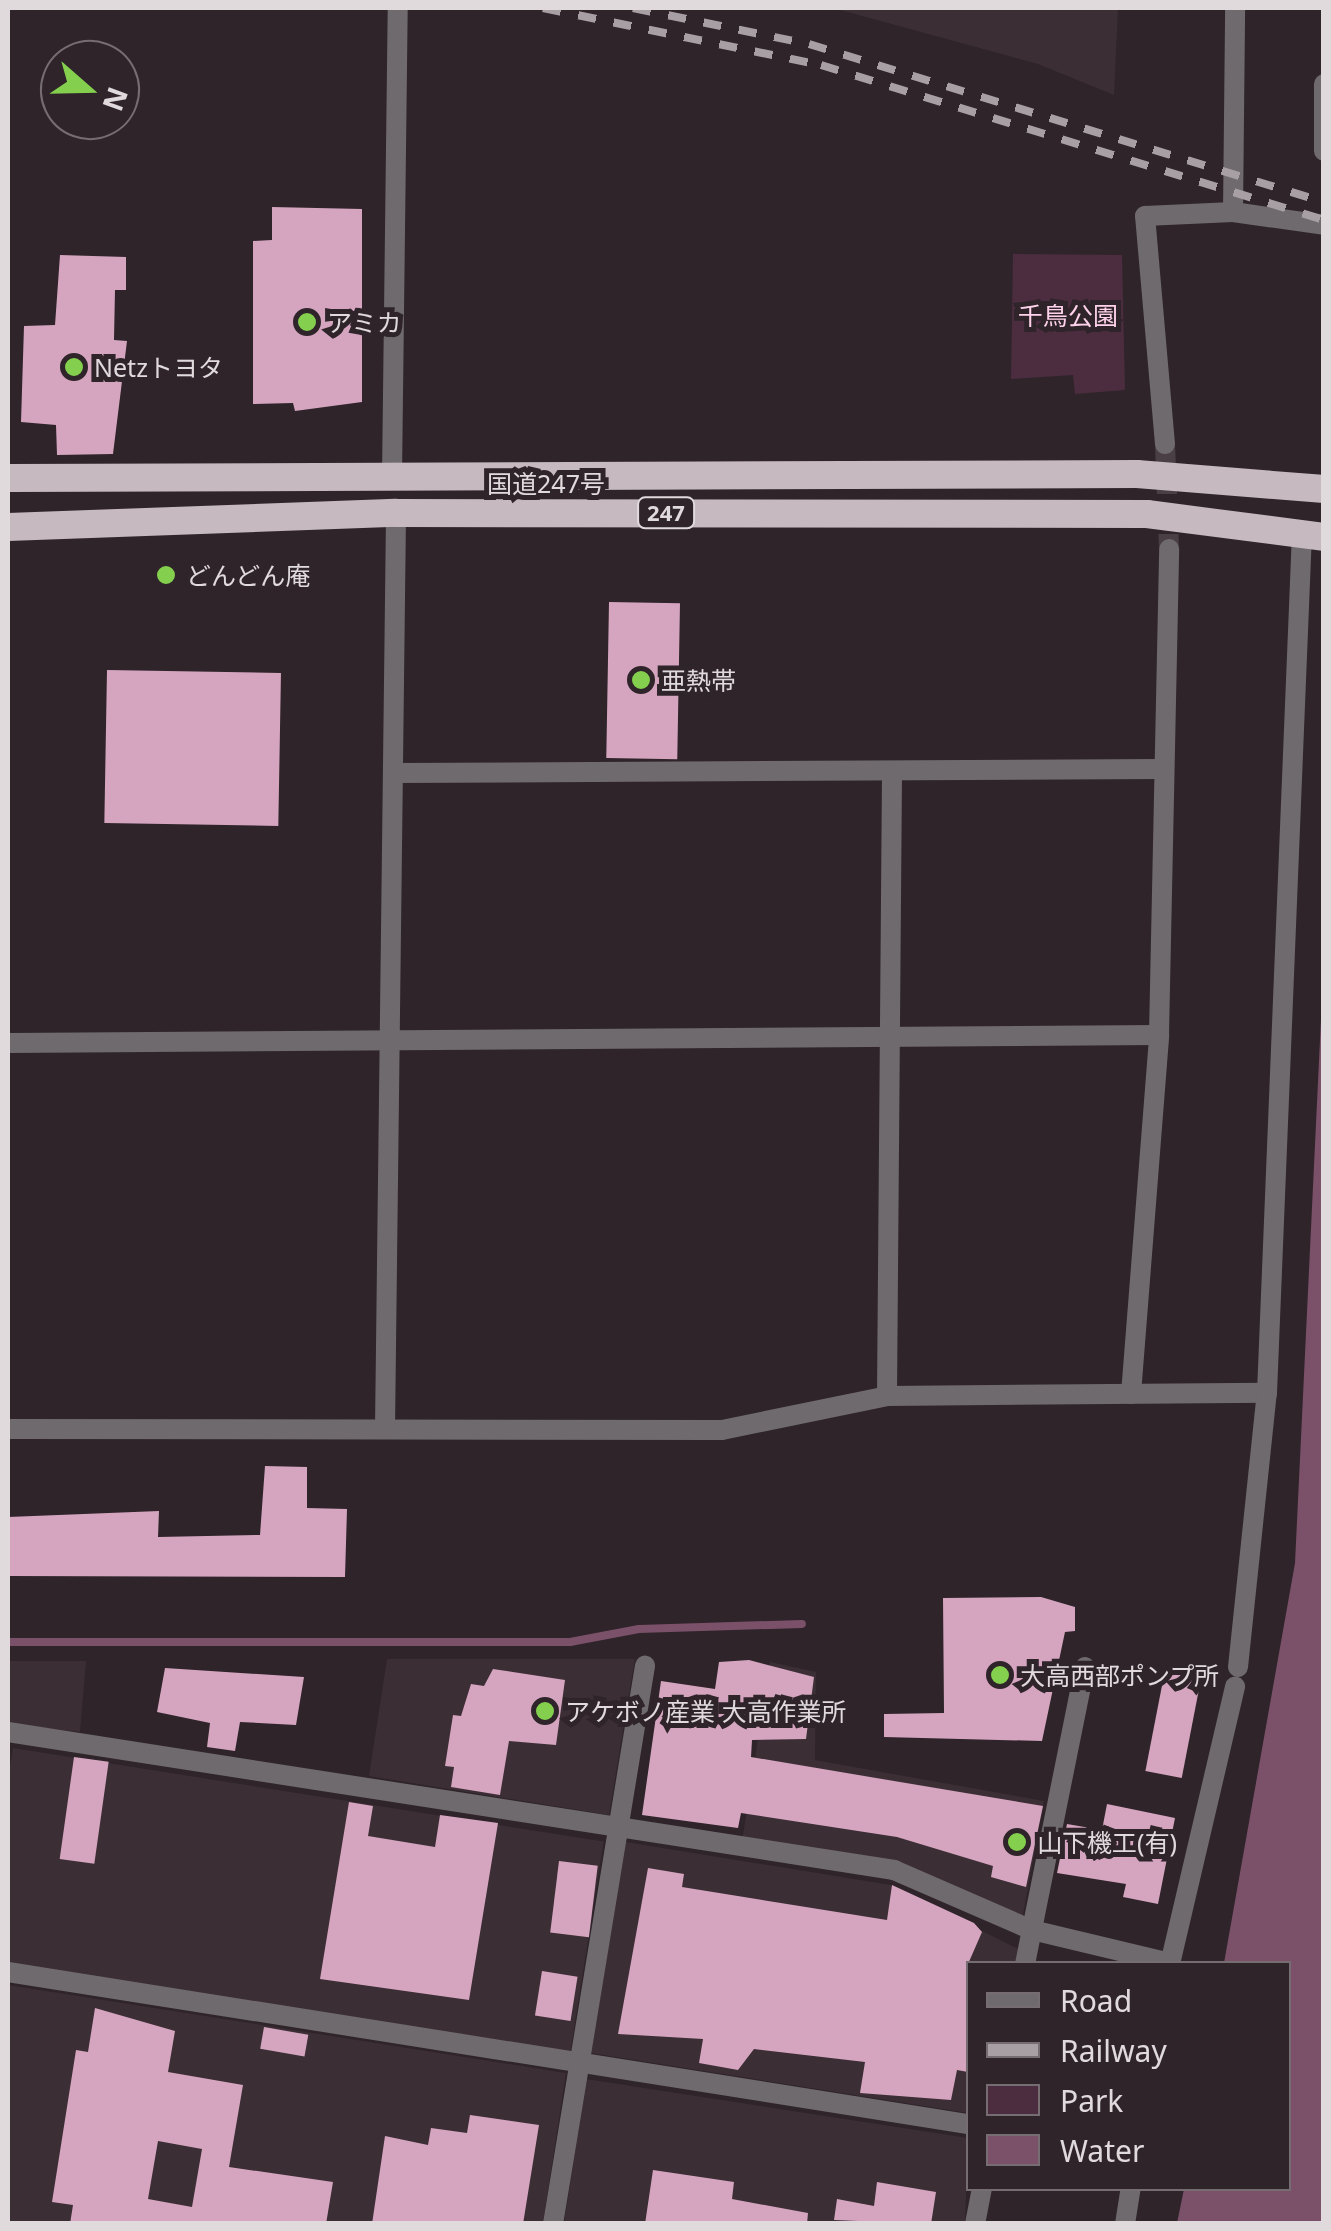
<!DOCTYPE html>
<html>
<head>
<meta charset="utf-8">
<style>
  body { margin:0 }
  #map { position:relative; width:1331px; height:2231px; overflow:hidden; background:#2e242a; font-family:"Noto Sans","Noto Sans JP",sans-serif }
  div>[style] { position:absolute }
  .built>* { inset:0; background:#3c2e35; transform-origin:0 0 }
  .green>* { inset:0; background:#4b2d3f }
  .water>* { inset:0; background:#7b5069 }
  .stream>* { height:8px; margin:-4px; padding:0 4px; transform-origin:4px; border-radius:4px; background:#7b5069 }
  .building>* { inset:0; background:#d5a5c0; transform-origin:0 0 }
  .minor-tunnel>* { height:20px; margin-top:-10px; transform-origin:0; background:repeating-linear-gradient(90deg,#493f45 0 20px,transparent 0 30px) }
  .minor>* { height:20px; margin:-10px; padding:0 10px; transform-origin:10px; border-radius:10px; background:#6f6a6d }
  .trunk>* { height:28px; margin:-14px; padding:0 14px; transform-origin:14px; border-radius:14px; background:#c6b9c0 }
  .rail>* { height:8px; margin-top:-4px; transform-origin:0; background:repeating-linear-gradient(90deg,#a79fa3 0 18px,transparent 0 36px) }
  .dots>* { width:28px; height:28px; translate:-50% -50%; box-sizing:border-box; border:5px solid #2e242a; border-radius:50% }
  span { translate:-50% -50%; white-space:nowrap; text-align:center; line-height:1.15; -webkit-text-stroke:10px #2e242a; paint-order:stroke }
  .shield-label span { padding:2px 8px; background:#2e242a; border:2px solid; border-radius:8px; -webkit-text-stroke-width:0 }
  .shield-label { font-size:22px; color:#e1dadd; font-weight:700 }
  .park-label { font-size:25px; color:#fed2ea }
  .poi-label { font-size:25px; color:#e1dadd }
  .left { translate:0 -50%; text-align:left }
  .street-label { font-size:25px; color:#e1dadd }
  .frame { position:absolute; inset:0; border:10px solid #e1dadd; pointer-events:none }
  .legend { position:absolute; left:966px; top:1961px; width:325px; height:230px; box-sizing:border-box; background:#2e242a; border:2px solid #766d72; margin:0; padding:12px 18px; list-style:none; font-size:30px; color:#e1dadd }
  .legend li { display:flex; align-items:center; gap:20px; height:50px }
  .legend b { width:50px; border:2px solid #766d72 }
  .north { position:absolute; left:40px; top:40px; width:100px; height:100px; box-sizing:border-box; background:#2e242a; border:2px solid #766d72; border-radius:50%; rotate:110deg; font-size:28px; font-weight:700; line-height:40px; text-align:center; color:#e1dadd }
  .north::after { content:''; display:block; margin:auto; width:35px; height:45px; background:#84d04e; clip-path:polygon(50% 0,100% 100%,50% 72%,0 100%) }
</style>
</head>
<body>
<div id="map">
  <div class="built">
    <div style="clip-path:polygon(833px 8px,1118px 8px,1114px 95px,1038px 64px)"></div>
    <div style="clip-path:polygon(387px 1659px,635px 1659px,609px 1815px,369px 1776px)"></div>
    <div style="clip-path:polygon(8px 1661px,86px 1661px,80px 1732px,8px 1724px)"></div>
    <div style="clip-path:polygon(770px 1662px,816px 1672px,815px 1760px,1044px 1801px,1022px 1920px,896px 1864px,742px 1842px)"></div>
    <div style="left:13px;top:1748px;width:598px;height:213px;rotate:9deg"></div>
    <div style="clip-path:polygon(626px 1842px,891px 1885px,1018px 1949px,1015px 1963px,968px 1964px,968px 2113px,591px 2053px)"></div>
    <div style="clip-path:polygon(8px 1985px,566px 2073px,543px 2223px,8px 2223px)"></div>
    <div style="clip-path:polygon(586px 2079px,968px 2138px,965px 2223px,564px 2224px)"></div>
  </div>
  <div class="green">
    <div style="clip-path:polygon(1013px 254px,1122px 255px,1125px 390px,1075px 394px,1073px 375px,1011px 379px)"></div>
  </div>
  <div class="water">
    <div style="clip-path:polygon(1323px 977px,1323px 2223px,1177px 2223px,1184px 2189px,1288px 2188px,1288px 1964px,1224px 1963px,1295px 1563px)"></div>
  </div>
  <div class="stream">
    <div style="left:8px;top:1642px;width:562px"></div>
    <div style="left:570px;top:1642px;width:70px;rotate:-10.7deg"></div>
    <div style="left:639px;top:1629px;width:163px;rotate:-1.8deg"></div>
  </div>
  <div class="building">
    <div style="clip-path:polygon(272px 207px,362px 209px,362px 402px,295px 411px,293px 403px,253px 404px,253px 241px,272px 240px)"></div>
    <div style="clip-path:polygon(60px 255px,126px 257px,126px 290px,115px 290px,114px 340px,127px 341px,113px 454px,57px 455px,56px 425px,21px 422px,24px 326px,55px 325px)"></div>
    <div style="left:609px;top:602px;width:71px;height:156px;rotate:1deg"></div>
    <div style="left:107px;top:670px;width:174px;height:153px;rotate:1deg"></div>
    <div style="clip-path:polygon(265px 1466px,307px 1467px,307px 1508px,347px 1509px,345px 1577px,8px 1576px,8px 1517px,159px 1511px,158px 1537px,260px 1535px)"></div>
    <div style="clip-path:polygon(1041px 1597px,1075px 1607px,1075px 1631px,1065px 1632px,1042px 1741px,884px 1737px,884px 1714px,944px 1713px,943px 1598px)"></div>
    <div style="clip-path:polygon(749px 1660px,814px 1677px,806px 1739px,752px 1740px,751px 1757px,1043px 1806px,1026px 1887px,991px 1877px,993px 1866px,897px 1837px,741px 1813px,738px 1828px,642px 1815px,661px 1681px,715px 1689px,719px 1662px)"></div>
    <div style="left:1166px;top:1665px;width:37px;height:108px;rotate:11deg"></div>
    <div style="clip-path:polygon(165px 1668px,304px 1677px,296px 1725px,240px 1722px,235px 1751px,207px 1747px,210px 1723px,157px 1712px)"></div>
    <div style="clip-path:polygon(493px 1669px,565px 1680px,556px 1745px,509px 1741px,500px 1795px,451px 1787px,454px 1767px,445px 1766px,453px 1715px,461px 1716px,471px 1684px,484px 1686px)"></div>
    <div style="left:74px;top:1757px;width:35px;height:103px;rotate:8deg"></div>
    <div style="clip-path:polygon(349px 1802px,373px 1806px,368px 1836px,435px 1847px,440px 1815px,498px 1823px,469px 2000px,320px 1979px)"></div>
    <div style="clip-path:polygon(1107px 1804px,1175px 1818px,1158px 1904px,1123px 1897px,1126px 1884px,1057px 1873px,1067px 1824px,1102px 1830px)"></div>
    <div style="left:559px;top:1861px;width:39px;height:72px;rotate:7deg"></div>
    <div style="clip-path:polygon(648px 1868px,684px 1874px,682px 1887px,887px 1920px,892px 1885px,974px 1923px,982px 1932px,968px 1964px,968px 2072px,957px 2070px,951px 2100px,860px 2093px,865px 2062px,754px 2049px,738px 2070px,699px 2063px,703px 2039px,618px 2034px)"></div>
    <div style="left:542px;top:1971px;width:36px;height:45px;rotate:9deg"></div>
    <div style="clip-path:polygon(evenodd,95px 2008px,175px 2031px,168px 2072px,243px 2085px,229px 2167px,333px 2182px,326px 2224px,70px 2224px,73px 2205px,52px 2202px,76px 2050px,88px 2052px,95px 2008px,158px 2141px,202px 2149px,192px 2207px,148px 2199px,158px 2141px)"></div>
    <div style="left:264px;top:2027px;width:45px;height:22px;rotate:10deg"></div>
    <div style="clip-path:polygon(470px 2115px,539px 2125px,523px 2224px,372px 2224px,385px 2136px,428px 2145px,431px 2128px,467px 2133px)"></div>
    <div style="clip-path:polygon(653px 2170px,734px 2182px,732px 2199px,808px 2213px,807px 2224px,645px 2224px)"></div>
    <div style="clip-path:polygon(877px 2182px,936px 2192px,931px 2224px,834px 2220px,837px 2199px,874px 2206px)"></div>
  </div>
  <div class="minor-tunnel">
    <div style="left:1165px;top:444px;width:105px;rotate:87.8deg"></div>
  </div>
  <div class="minor">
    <div style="left:1324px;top:84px;width:67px;rotate:90deg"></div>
    <div style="left:1233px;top:212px;width:204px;rotate:-89.4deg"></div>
    <div style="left:1165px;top:444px;width:229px;rotate:-95deg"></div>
    <div style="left:1145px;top:216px;width:88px;rotate:-2.6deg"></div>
    <div style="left:1233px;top:212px;width:92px;rotate:8.1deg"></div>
    <div style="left:392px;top:476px;width:468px;rotate:-89.3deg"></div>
    <div style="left:394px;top:773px;width:767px;rotate:-0.3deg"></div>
    <div style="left:8px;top:1043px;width:1151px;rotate:-0.4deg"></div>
    <div style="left:1131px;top:1394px;width:360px;rotate:-85.5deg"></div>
    <div style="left:1159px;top:1035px;width:486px;rotate:-88.8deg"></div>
    <div style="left:887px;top:1396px;width:621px;rotate:-89.54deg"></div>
    <div style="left:8px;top:1429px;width:714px;rotate:0.08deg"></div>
    <div style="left:722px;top:1430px;width:168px;rotate:-11.6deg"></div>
    <div style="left:887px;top:1396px;width:380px;rotate:-0.5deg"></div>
    <div style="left:385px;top:1429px;width:916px;rotate:-89.31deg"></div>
    <div style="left:1238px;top:1667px;width:276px;rotate:-84deg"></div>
    <div style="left:1267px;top:1393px;width:863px;rotate:-87.67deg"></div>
    <div style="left:8px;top:1732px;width:897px;rotate:8.85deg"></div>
    <div style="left:894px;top:1870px;width:150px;rotate:23.5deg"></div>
    <div style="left:1032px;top:1930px;width:142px;rotate:13.4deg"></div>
    <div style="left:1025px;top:1964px;width:303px;rotate:-78.6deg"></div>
    <div style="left:1170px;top:1964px;width:285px;rotate:-76.8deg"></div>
    <div style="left:8px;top:1972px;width:972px;rotate:9deg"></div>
    <div style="left:553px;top:2224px;width:566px;rotate:-80.64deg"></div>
    <div style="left:975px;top:2224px;width:37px;rotate:-79deg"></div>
    <div style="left:1125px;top:2224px;width:36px;rotate:-81deg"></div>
  </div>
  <div class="trunk">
    <div style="left:8px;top:478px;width:1129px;rotate:-0.2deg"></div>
    <div style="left:1137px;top:474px;width:188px;rotate:4.6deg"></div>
    <div style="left:8px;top:527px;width:388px;rotate:-2.1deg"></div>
    <div style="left:396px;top:513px;width:751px;rotate:0.08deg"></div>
    <div style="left:1147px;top:514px;width:178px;rotate:7.4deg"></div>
  </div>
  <div class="rail">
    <div style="left:543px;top:8px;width:284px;rotate:11.6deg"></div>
    <div style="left:821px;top:65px;width:526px;rotate:17.13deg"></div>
    <div style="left:633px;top:8px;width:180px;rotate:11.6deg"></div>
    <div style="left:809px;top:44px;width:539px;rotate:17.06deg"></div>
  </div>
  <div class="dots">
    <div style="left:307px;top:322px;background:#84d04e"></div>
    <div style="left:74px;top:367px;background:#84d04e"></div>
    <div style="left:166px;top:575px;background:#84d04e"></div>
    <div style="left:641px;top:680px;background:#84d04e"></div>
    <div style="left:1000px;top:1675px;background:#84d04e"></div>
    <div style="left:545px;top:1711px;background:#84d04e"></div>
    <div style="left:1017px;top:1842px;background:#84d04e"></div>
  </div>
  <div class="shield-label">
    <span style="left:666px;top:513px">247</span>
  </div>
  <div class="park-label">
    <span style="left:1068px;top:315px">千鳥公園</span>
  </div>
  <div class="poi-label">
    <span class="left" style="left:327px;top:322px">アミカ</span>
    <span class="left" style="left:94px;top:367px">Netzトヨタ</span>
    <span class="left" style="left:186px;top:575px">どんどん庵</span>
    <span class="left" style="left:661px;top:680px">亜熱帯</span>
    <span class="left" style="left:1020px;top:1675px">大高西部ポンプ所</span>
    <span class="left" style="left:565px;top:1711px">アケボノ産業 大高作業所</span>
    <span class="left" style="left:1037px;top:1842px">山下機工(有)</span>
  </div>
  <div class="street-label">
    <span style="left:546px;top:483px">国道247号</span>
  </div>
  <div class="frame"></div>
  <ul class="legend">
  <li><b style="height:12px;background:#6f6a6d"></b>Road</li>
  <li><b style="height:12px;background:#a79fa3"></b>Railway</li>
  <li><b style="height:28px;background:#4b2d3f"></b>Park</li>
  <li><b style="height:28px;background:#7b5069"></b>Water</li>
  </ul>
  <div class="north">N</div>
</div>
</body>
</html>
